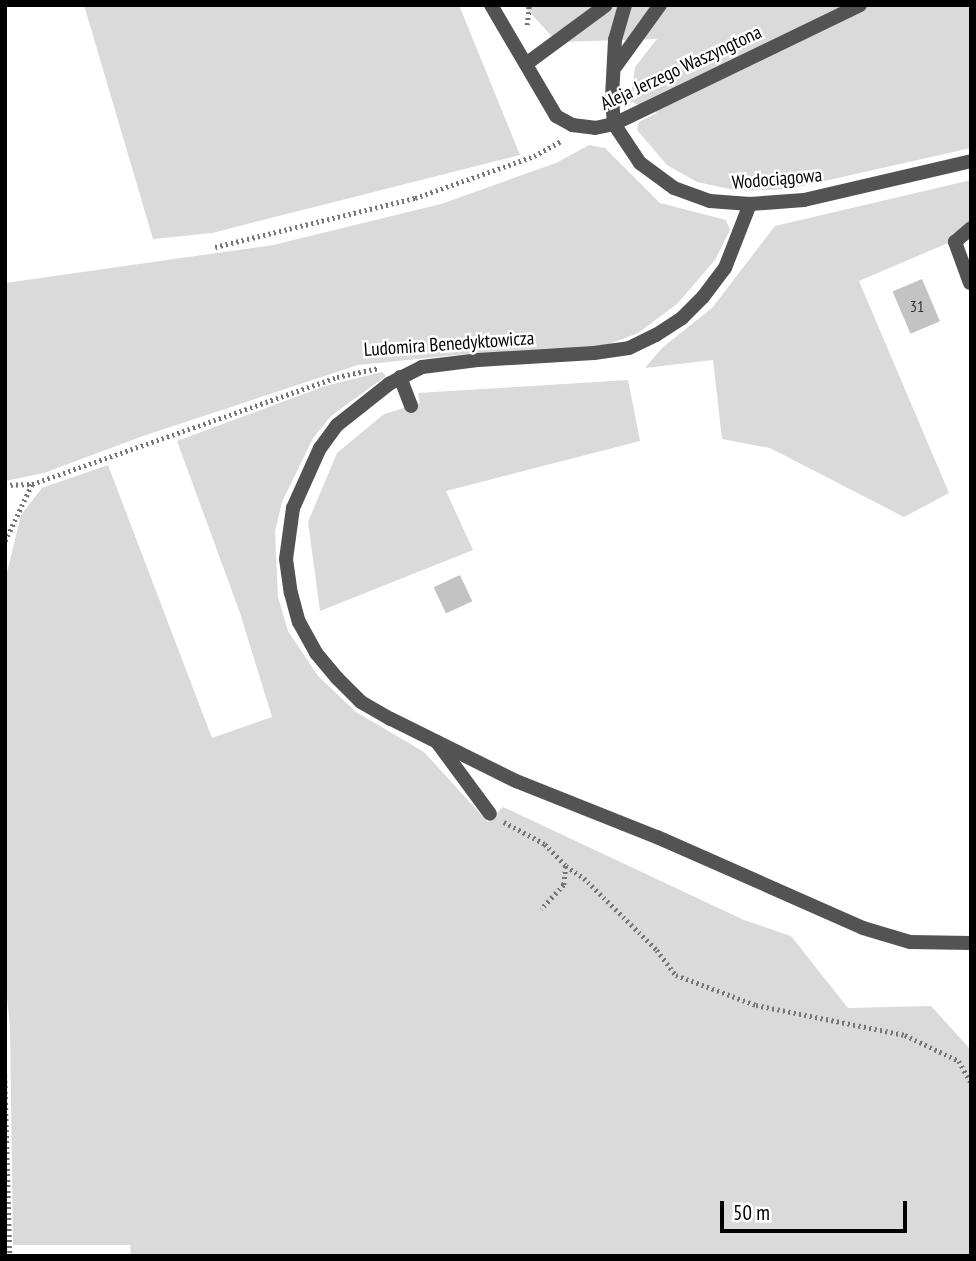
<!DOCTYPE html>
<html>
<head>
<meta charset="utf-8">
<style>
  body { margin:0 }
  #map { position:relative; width:976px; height:1261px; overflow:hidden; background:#fff; font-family:"PT Sans Narrow",sans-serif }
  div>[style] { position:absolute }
  .green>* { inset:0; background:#dadada }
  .building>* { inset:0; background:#c3c3c3; transform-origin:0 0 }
  .path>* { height:4.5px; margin-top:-2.25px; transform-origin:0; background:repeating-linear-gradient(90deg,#757575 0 2px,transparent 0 5.5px) }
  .service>* { height:14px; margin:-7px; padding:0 7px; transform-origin:7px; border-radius:7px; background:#535353 }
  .pedestrian>* { height:14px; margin:-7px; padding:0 7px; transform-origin:7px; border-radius:7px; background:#535353 }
  .minor>* { height:14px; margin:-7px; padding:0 7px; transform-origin:7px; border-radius:7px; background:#535353 }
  span { translate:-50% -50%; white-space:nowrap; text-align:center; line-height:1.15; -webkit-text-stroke:5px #fff; paint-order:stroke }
  .number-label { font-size:16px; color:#313131 }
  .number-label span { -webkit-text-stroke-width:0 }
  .street-label { font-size:19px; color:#000 }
  .frame { position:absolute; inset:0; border:7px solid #000; pointer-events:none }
  .scale { position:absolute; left:720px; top:1201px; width:187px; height:32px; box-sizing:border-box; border:4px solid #000; border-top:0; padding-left:9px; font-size:21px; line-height:24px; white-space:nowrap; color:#000; -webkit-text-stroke:5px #fff; paint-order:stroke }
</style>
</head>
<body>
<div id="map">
  <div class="green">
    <div style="clip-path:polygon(84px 5px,459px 5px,520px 155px,212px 233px,153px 239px)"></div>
    <div style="clip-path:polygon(523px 5px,971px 5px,971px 148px,789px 189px,739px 191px,697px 182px,667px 165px,637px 130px,639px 122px,657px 113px,630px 101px,635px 67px,657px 39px,557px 42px)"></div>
    <div style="clip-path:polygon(589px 145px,605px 148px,660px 203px,726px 220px,730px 230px,715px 260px,677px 304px,638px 333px,599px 348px,467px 354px,358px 365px,143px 436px,44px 473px,5px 481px,5px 283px,273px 245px,441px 204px,556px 163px)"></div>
    <div style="clip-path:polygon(971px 180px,971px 221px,948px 243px,859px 281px,949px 493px,904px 517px,770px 448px,722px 439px,713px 360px,645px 368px,662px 348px,712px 308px,775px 226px)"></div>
    <div style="clip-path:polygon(382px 372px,386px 376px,331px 416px,313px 438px,282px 502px,275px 532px,278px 597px,288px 631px,318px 676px,356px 712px,424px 752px,488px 822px,503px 807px,744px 920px,791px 936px,848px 1008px,931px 1006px,971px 1050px,971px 1256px,131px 1256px,130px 1245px,13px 1245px,10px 1027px,5px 978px,5px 581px,21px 515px,42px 488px,108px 465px,212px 738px,272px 717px,240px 613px,177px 441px,325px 386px)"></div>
    <div style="clip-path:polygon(628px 380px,640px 441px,446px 491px,473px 550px,320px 611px,308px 522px,337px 453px,384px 414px,420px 403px,418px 393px)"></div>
  </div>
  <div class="building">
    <div style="left:922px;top:279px;width:46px;height:32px;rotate:67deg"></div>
    <div style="left:460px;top:575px;width:29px;height:29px;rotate:65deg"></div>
  </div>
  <div class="path">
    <div style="left:527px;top:25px;width:20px;rotate:-84deg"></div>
    <div style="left:215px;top:247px;width:206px;rotate:-13.8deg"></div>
    <div style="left:415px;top:198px;width:126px;rotate:-19.4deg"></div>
    <div style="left:534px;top:156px;width:31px;rotate:-29deg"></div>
    <div style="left:5px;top:485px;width:26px;rotate:-2deg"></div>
    <div style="left:5px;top:541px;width:63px;rotate:-64.7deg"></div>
    <div style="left:32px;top:484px;width:323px;rotate:-19.3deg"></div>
    <div style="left:337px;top:377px;width:43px;rotate:-12.1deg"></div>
    <div style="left:504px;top:822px;width:47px;rotate:28.2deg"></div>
    <div style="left:545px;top:844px;width:30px;rotate:46deg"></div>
    <div style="left:566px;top:866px;width:19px;rotate:96deg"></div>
    <div style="left:564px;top:885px;width:33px;rotate:133deg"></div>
    <div style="left:566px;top:866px;width:22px;rotate:34deg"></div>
    <div style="left:584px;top:878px;width:103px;rotate:44.6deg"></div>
    <div style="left:657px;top:950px;width:31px;rotate:53deg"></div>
    <div style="left:676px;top:975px;width:85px;rotate:20.6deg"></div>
    <div style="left:756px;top:1005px;width:152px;rotate:11.4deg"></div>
    <div style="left:905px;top:1035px;width:60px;rotate:25.7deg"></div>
    <div style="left:959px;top:1061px;width:25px;rotate:61deg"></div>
    <div style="left:5px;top:1075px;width:181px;rotate:88.4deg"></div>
  </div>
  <div class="service">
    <div style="left:491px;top:5px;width:129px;rotate:59.6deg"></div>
    <div style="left:556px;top:116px;width:18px;rotate:29deg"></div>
    <div style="left:572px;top:125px;width:23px;rotate:7deg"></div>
    <div style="left:595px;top:128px;width:19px;rotate:-12deg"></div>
    <div style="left:526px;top:64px;width:99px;rotate:-36.4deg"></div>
    <div style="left:970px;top:283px;width:44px;rotate:-110.1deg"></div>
    <div style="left:955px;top:242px;width:21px;rotate:-41deg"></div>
    <div style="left:422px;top:367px;width:37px;rotate:153deg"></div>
    <div style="left:389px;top:384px;width:66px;rotate:141.7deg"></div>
    <div style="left:337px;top:425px;width:29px;rotate:126deg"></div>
    <div style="left:320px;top:448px;width:66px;rotate:114.2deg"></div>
    <div style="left:293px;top:508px;width:51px;rotate:97.8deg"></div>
    <div style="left:286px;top:559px;width:34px;rotate:82deg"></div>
    <div style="left:291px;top:593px;width:30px;rotate:75deg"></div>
    <div style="left:299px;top:622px;width:35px;rotate:61deg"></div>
    <div style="left:316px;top:653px;width:33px;rotate:50deg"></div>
    <div style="left:337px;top:678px;width:34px;rotate:45deg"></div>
    <div style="left:361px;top:702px;width:34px;rotate:30deg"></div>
    <div style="left:391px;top:719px;width:140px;rotate:26.4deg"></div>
    <div style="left:516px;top:781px;width:152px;rotate:21.7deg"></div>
    <div style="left:657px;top:837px;width:225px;rotate:23.8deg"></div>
    <div style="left:863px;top:928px;width:49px;rotate:16.6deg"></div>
    <div style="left:910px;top:942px;width:61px;rotate:0.9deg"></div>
    <div style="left:400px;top:377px;width:31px;rotate:69deg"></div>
    <div style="left:437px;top:742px;width:89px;rotate:53.6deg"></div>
  </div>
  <div class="pedestrian">
    <div style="left:614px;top:124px;width:273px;rotate:-25.8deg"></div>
  </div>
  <div class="minor">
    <div style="left:625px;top:5px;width:36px;rotate:106deg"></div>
    <div style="left:615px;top:40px;width:57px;rotate:93deg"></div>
    <div style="left:612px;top:97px;width:27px;rotate:86deg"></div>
    <div style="left:614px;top:124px;width:47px;rotate:56.3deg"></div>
    <div style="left:640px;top:163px;width:42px;rotate:36.3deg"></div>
    <div style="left:674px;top:188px;width:38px;rotate:20deg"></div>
    <div style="left:710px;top:201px;width:40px;rotate:4.3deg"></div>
    <div style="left:750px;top:204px;width:54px;rotate:-4.2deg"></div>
    <div style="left:804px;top:200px;width:171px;rotate:-13.1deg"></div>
    <div style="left:616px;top:66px;width:75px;rotate:-54.2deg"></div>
    <div style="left:422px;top:367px;width:56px;rotate:-7.1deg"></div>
    <div style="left:478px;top:360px;width:116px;rotate:-3.5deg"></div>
    <div style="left:594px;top:353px;width:35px;rotate:-8deg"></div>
    <div style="left:629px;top:348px;width:30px;rotate:-26deg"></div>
    <div style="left:656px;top:335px;width:31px;rotate:-33deg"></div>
    <div style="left:682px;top:318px;width:30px;rotate:-45deg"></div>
    <div style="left:703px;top:297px;width:36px;rotate:-53deg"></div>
    <div style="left:725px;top:268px;width:69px;rotate:-68.7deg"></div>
  </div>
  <div class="number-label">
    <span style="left:917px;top:306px">31</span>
  </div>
  <div class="street-label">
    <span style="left:681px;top:68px;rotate:-25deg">Aleja Jerzego Waszyngtona</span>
    <span style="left:777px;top:179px;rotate:-5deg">Wodociągowa</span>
    <span style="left:449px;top:344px;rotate:-4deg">Ludomira Benedyktowicza</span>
  </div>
  <div class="frame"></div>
  <div class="scale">50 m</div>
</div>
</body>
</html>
